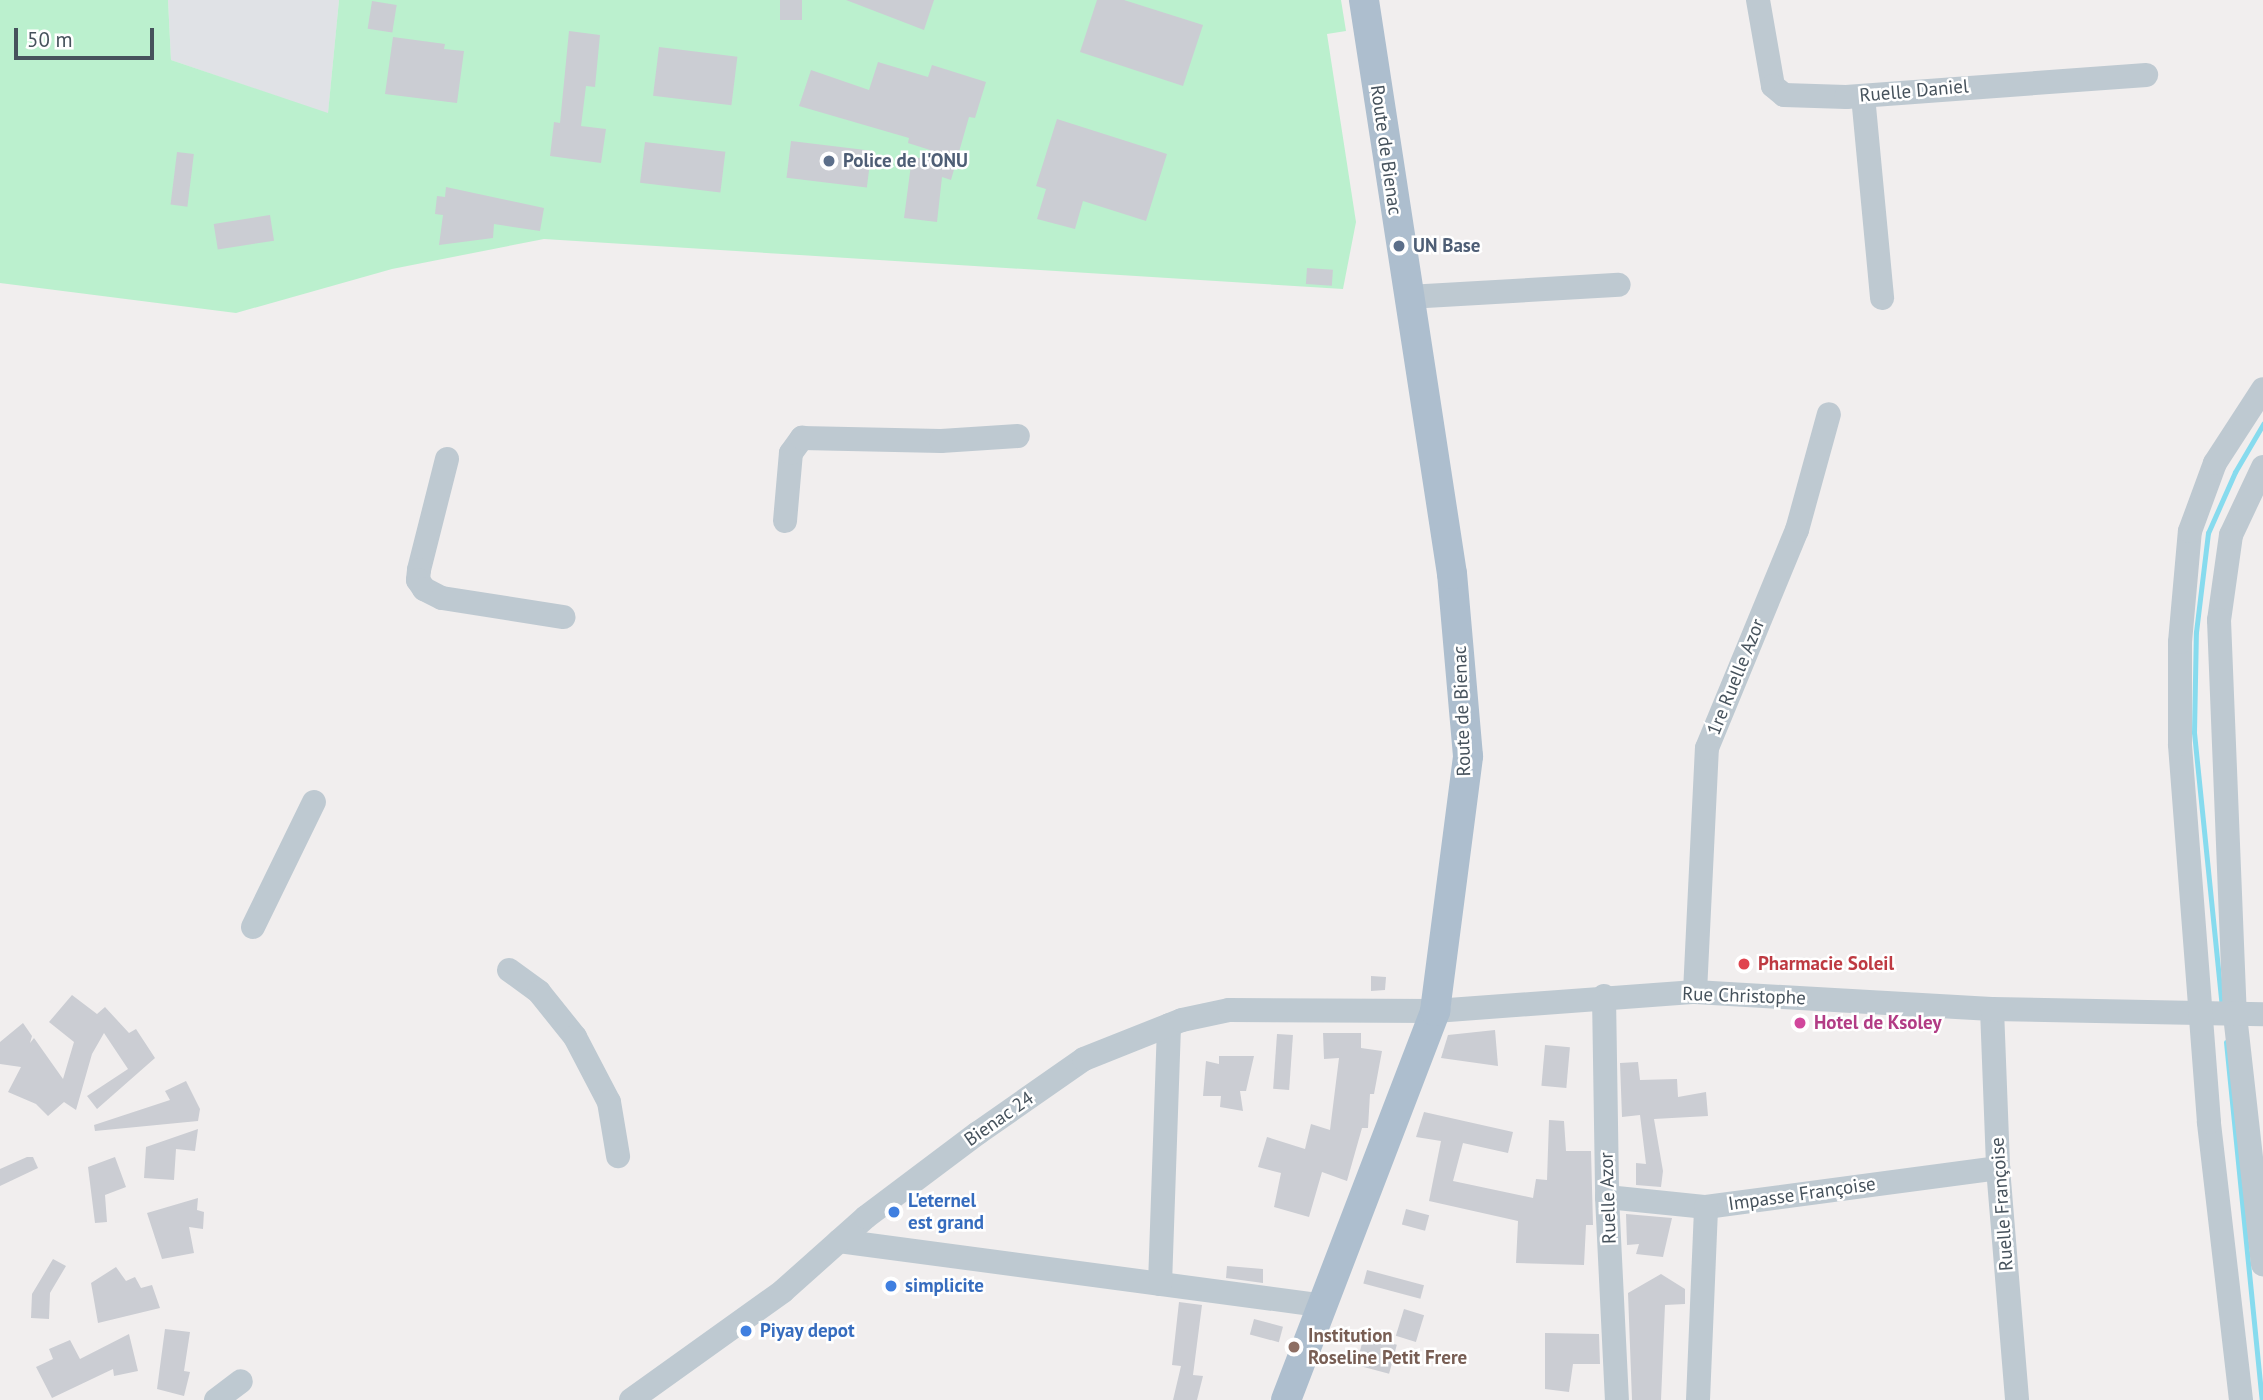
<!DOCTYPE html>
<html>
<head>
<meta charset="utf-8">
<style>
  body { margin:0 }
  #map { position:relative; width:2263px; height:1400px; overflow:hidden; background:#f1eeee; font-family:"PT Sans",sans-serif }
  div>[style] { position:absolute }
  .airport>* { inset:0; background:#e0e2e6 }
  .green>* { inset:0; background:#bbf0ce }
  .stream>* { height:5px; margin:-2.5px; padding:0 2.5px; transform-origin:2.5px; border-radius:2.5px; background:#87dbee }
  .building>* { inset:0; background:#cbcdd3; transform-origin:0 0 }
  .minor>* { height:24px; margin:-12px; padding:0 12px; transform-origin:12px; border-radius:12px; background:#bec9d1 }
  .major>* { height:30px; margin:-15px; padding:0 15px; transform-origin:15px; border-radius:15px; background:#adbece }
  .dots>* { width:19px; height:19px; translate:-50% -50%; box-sizing:border-box; border:4px solid #fff; border-radius:50% }
  span { translate:-50% -50%; white-space:nowrap; text-align:center; line-height:1.15; -webkit-text-stroke:5px #fff; paint-order:stroke }
  .street-label { font-size:19px; color:#46525c }
  .service-label { font-size:19px; color:#4e5e75; font-weight:700 }
  .left { translate:0 -50%; text-align:left }
  .health-label { font-size:19px; color:#be3a42; font-weight:700 }
  .hotel-label { font-size:19px; color:#b23c85; font-weight:700 }
  .shop-label { font-size:19px; color:#366cbe; font-weight:700 }
  .education-label { font-size:19px; color:#785e54; font-weight:700 }
  .scale { position:absolute; left:14px; top:28px; width:140px; height:32px; box-sizing:border-box; border:4px solid #46525c; border-top:0; padding-left:9px; font-size:21px; line-height:24px; white-space:nowrap; color:#46525c; -webkit-text-stroke:5px #fff; paint-order:stroke }
</style>
</head>
<body>
<div id="map">
  <div class="airport">
    <div style="clip-path:polygon(168px 0,339px 0,328px 114px,171px 60px)"></div>
  </div>
  <div class="green">
    <div style="clip-path:polygon(0 0,168px 0,171px 60px,328px 113px,339px 0,1341px 0,1346px 31px,1327px 34px,1356px 222px,1343px 289px,544px 239px,392px 269px,236px 313px,0 283px)"></div>
  </div>
  <div class="stream">
    <div style="left:2222px;top:1008px;width:277px;rotate:-95.8deg"></div>
    <div style="left:2194px;top:732px;width:100px;rotate:-88.9deg"></div>
    <div style="left:2196px;top:632px;width:100px;rotate:-83.1deg"></div>
    <div style="left:2208px;top:533px;width:67px;rotate:-66.1deg"></div>
    <div style="left:2235px;top:472px;width:56px;rotate:-59.7deg"></div>
    <div style="left:2226px;top:1042px;width:360px;rotate:84.3deg"></div>
  </div>
  <div class="building">
    <div style="left:780px;top:0;width:22px;height:20px"></div>
    <div style="clip-path:polygon(846px 0,934px 0,924px 30px)"></div>
    <div style="clip-path:polygon(1097px 0,1124px 0,1203px 25px,1183px 86px,1080px 52px)"></div>
    <div style="left:372px;top:1px;width:25px;height:28px;rotate:9deg"></div>
    <div style="clip-path:polygon(569px 31px,600px 35px,595px 87px,586px 86px,581px 126px,606px 129px,601px 163px,550px 156px,554px 122px,560px 123px)"></div>
    <div style="clip-path:polygon(393px 37px,445px 44px,444px 49px,464px 51px,457px 103px,385px 94px)"></div>
    <div style="left:659px;top:47px;width:79px;height:49px;rotate:7deg"></div>
    <div style="clip-path:polygon(878px 62px,928px 77px,932px 65px,986px 82px,975px 118px,969px 117px,951px 180px,942px 177px,937px 222px,904px 218px,912px 157px,928px 159px,930px 150px,908px 143px,909px 138px,799px 106px,811px 70px,869px 90px)"></div>
    <div style="clip-path:polygon(1057px 119px,1167px 154px,1146px 221px,1083px 201px,1075px 229px,1037px 219px,1046px 189px,1036px 186px)"></div>
    <div style="left:791px;top:141px;width:81px;height:37px;rotate:7deg"></div>
    <div style="left:645px;top:142px;width:81px;height:41px;rotate:7deg"></div>
    <div style="left:177px;top:152px;width:17px;height:53px;rotate:7deg"></div>
    <div style="clip-path:polygon(446px 187px,544px 208px,540px 231px,494px 224px,493px 238px,439px 245px,443px 215px,435px 214px,437px 196px,445px 197px)"></div>
    <div style="left:270px;top:215px;width:26px;height:57px;rotate:81deg"></div>
    <div style="left:1307px;top:268px;width:26px;height:16px;rotate:4deg"></div>
    <div style="clip-path:polygon(1371px 976px,1386px 977px,1385px 990px,1371px 991px)"></div>
    <div style="clip-path:polygon(72px 995px,97px 1014px,105px 1007px,129px 1033px,136px 1029px,155px 1058px,97px 1109px,87px 1096px,128px 1069px,104px 1033px,92px 1054px,76px 1110px,64px 1102px,48px 1116px,36px 1104px,8px 1092px,21px 1067px,0 1064px,0 1042px,23px 1023px,32px 1036px,30px 1043px,34px 1038px,63px 1079px,74px 1042px,49px 1022px)"></div>
    <div style="clip-path:polygon(1495px 1030px,1498px 1066px,1441px 1058px,1448px 1035px)"></div>
    <div style="clip-path:polygon(1323px 1033px,1361px 1033px,1361px 1048px,1382px 1051px,1374px 1094px,1370px 1094px,1368px 1128px,1362px 1128px,1347px 1181px,1322px 1172px,1309px 1217px,1274px 1207px,1281px 1173px,1258px 1167px,1267px 1137px,1305px 1149px,1311px 1124px,1330px 1130px,1339px 1058px,1324px 1059px)"></div>
    <div style="left:1277px;top:1034px;width:16px;height:55px;rotate:4deg"></div>
    <div style="left:1545px;top:1045px;width:25px;height:41px;rotate:5deg"></div>
    <div style="clip-path:polygon(1219px 1056px,1254px 1056px,1246px 1091px,1240px 1091px,1243px 1111px,1220px 1107px,1221px 1096px,1203px 1096px,1206px 1061px,1219px 1064px)"></div>
    <div style="clip-path:polygon(1638px 1062px,1640px 1080px,1677px 1079px,1678px 1097px,1706px 1092px,1708px 1116px,1654px 1119px,1663px 1171px,1661px 1187px,1636px 1185px,1636px 1163px,1646px 1164px,1640px 1115px,1622px 1117px,1620px 1063px)"></div>
    <div style="clip-path:polygon(186px 1081px,200px 1109px,198px 1121px,95px 1131px,94px 1125px,170px 1100px,165px 1091px)"></div>
    <div style="clip-path:polygon(1424px 1112px,1513px 1132px,1508px 1153px,1463px 1143px,1453px 1181px,1533px 1198px,1536px 1179px,1547px 1180px,1549px 1120px,1564px 1121px,1566px 1151px,1591px 1151px,1593px 1225px,1586px 1225px,1584px 1265px,1516px 1263px,1518px 1221px,1429px 1201px,1441px 1141px,1416px 1137px)"></div>
    <div style="clip-path:polygon(198px 1129px,195px 1151px,176px 1149px,174px 1180px,144px 1178px,146px 1147px)"></div>
    <div style="clip-path:polygon(27px 1157px,33px 1157px,38px 1168px,0 1186px,0 1169px)"></div>
    <div style="clip-path:polygon(115px 1157px,126px 1187px,105px 1195px,107px 1222px,95px 1223px,88px 1167px)"></div>
    <div style="clip-path:polygon(198px 1198px,197px 1210px,204px 1212px,203px 1229px,189px 1227px,194px 1253px,162px 1259px,147px 1213px)"></div>
    <div style="left:1406px;top:1209px;width:24px;height:16px;rotate:15deg"></div>
    <div style="clip-path:polygon(1626px 1214px,1672px 1218px,1663px 1257px,1636px 1254px,1639px 1244px,1627px 1245px)"></div>
    <div style="clip-path:polygon(53px 1259px,66px 1266px,50px 1293px,49px 1319px,31px 1318px,32px 1294px)"></div>
    <div style="clip-path:polygon(1227px 1266px,1263px 1269px,1263px 1283px,1226px 1278px)"></div>
    <div style="clip-path:polygon(116px 1267px,126px 1281px,135px 1277px,141px 1288px,152px 1285px,160px 1308px,98px 1323px,91px 1283px)"></div>
    <div style="left:1367px;top:1270px;width:59px;height:14px;rotate:15deg"></div>
    <div style="clip-path:polygon(1661px 1274px,1685px 1289px,1685px 1304px,1665px 1305px,1661px 1400px,1632px 1400px,1628px 1293px)"></div>
    <div style="clip-path:polygon(1179px 1302px,1202px 1305px,1193px 1375px,1203px 1376px,1197px 1400px,1173px 1400px,1181px 1366px,1172px 1365px)"></div>
    <div style="left:1404px;top:1309px;width:21px;height:28px;rotate:17deg"></div>
    <div style="left:1254px;top:1319px;width:30px;height:16px;rotate:15deg"></div>
    <div style="clip-path:polygon(165px 1329px,190px 1332px,184px 1371px,190px 1372px,184px 1396px,157px 1389px)"></div>
    <div style="clip-path:polygon(1545px 1333px,1599px 1334px,1600px 1364px,1573px 1364px,1569px 1392px,1545px 1389px)"></div>
    <div style="clip-path:polygon(129px 1334px,138px 1371px,114px 1376px,113px 1369px,52px 1398px,36px 1367px,53px 1359px,49px 1349px,70px 1340px,80px 1359px)"></div>
    <div style="left:1364px;top:1336px;width:34px;height:30px;rotate:15deg"></div>
  </div>
  <div class="minor">
    <div style="left:1758px;top:0;width:87px;rotate:80.1deg"></div>
    <div style="left:1773px;top:86px;width:14px;rotate:39deg"></div>
    <div style="left:1784px;top:95px;width:62px;rotate:1.8deg"></div>
    <div style="left:1846px;top:97px;width:301px;rotate:-4.2deg"></div>
    <div style="left:1863px;top:96px;width:203px;rotate:84.6deg"></div>
    <div style="left:1408px;top:297px;width:211px;rotate:-3.3deg"></div>
    <div style="left:447px;top:459px;width:114px;rotate:104.2deg"></div>
    <div style="left:419px;top:570px;width:10px;rotate:96deg"></div>
    <div style="left:418px;top:580px;width:11px;rotate:56deg"></div>
    <div style="left:424px;top:589px;width:20px;rotate:27deg"></div>
    <div style="left:442px;top:598px;width:123px;rotate:8.9deg"></div>
    <div style="left:2263px;top:467px;width:75px;rotate:115.2deg"></div>
    <div style="left:2231px;top:535px;width:86px;rotate:98deg"></div>
    <div style="left:2219px;top:620px;width:395px;rotate:87.7deg"></div>
    <div style="left:2235px;top:1015px;width:251px;rotate:83.6deg"></div>
    <div style="left:785px;top:521px;width:68px;rotate:-85deg"></div>
    <div style="left:791px;top:453px;width:19px;rotate:-54deg"></div>
    <div style="left:802px;top:438px;width:139px;rotate:1.2deg"></div>
    <div style="left:941px;top:441px;width:77px;rotate:-3.7deg"></div>
    <div style="left:253px;top:927px;width:139px;rotate:-64deg"></div>
    <div style="left:509px;top:970px;width:37px;rotate:36deg"></div>
    <div style="left:539px;top:992px;width:58px;rotate:51.3deg"></div>
    <div style="left:575px;top:1037px;width:73px;rotate:62.4deg"></div>
    <div style="left:609px;top:1102px;width:55px;rotate:80.5deg"></div>
    <div style="left:1695px;top:992px;width:244px;rotate:-87.2deg"></div>
    <div style="left:1707px;top:748px;width:236px;rotate:-67.6deg"></div>
    <div style="left:1797px;top:530px;width:120px;rotate:-74.6deg"></div>
    <div style="left:1604px;top:996px;width:201px;rotate:89.1deg"></div>
    <div style="left:1607px;top:1197px;width:203px;rotate:87.2deg"></div>
    <div style="left:1992px;top:1009px;width:159px;rotate:87.8deg"></div>
    <div style="left:1998px;top:1168px;width:233px;rotate:85.3deg"></div>
    <div style="left:1607px;top:1197px;width:100px;rotate:5.8deg"></div>
    <div style="left:1706px;top:1207px;width:295px;rotate:-7.6deg"></div>
    <div style="left:839px;top:1241px;width:488px;rotate:7.6deg"></div>
    <div style="left:1160px;top:1284px;width:259px;rotate:-88deg"></div>
    <div style="left:216px;top:1400px;width:31px;rotate:-37deg"></div>
    <div style="left:631px;top:1400px;width:187px;rotate:-35.6deg"></div>
    <div style="left:783px;top:1291px;width:111px;rotate:-41.7deg"></div>
    <div style="left:866px;top:1217px;width:140px;rotate:-36.9deg"></div>
    <div style="left:978px;top:1133px;width:129px;rotate:-34.9deg"></div>
    <div style="left:1084px;top:1059px;width:105px;rotate:-21.7deg"></div>
    <div style="left:1182px;top:1020px;width:48px;rotate:-12deg"></div>
    <div style="left:1229px;top:1010px;width:206px;rotate:0.3deg"></div>
    <div style="left:1435px;top:1011px;width:261px;rotate:-4.2deg"></div>
    <div style="left:1695px;top:992px;width:297px;rotate:3.3deg"></div>
    <div style="left:1992px;top:1009px;width:271px;rotate:1.1deg"></div>
    <div style="left:1698px;top:1400px;width:193px;rotate:-87.6deg"></div>
    <div style="left:2241px;top:1400px;width:280px;rotate:-96.6deg"></div>
    <div style="left:2209px;top:1122px;width:379px;rotate:-94.4deg"></div>
    <div style="left:2180px;top:744px;width:102px;rotate:-90deg"></div>
    <div style="left:2180px;top:642px;width:111px;rotate:-84.9deg"></div>
    <div style="left:2190px;top:531px;width:72px;rotate:-69.8deg"></div>
    <div style="left:2215px;top:463px;width:88px;rotate:-57deg"></div>
  </div>
  <div class="major">
    <div style="left:1286px;top:1400px;width:417px;rotate:-69deg"></div>
    <div style="left:1435px;top:1011px;width:257px;rotate:-82.6deg"></div>
    <div style="left:1468px;top:756px;width:183px;rotate:-95deg"></div>
    <div style="left:1452px;top:574px;width:581px;rotate:-98.72deg"></div>
  </div>
  <div class="dots">
    <div style="left:829px;top:161px;background:#5c6f8a"></div>
    <div style="left:1399px;top:246px;background:#5c6f8a"></div>
    <div style="left:1744px;top:964px;background:#e0444e"></div>
    <div style="left:1800px;top:1023px;background:#d1479c"></div>
    <div style="left:894px;top:1212px;background:#3f7fe0"></div>
    <div style="left:891px;top:1286px;background:#3f7fe0"></div>
    <div style="left:746px;top:1331px;background:#3f7fe0"></div>
    <div style="left:1294px;top:1347px;background:#8d6e63"></div>
  </div>
  <div class="street-label">
    <span style="left:1914px;top:91px;rotate:-5deg">Ruelle Daniel</span>
    <span style="left:1386px;top:150px;rotate:82deg">Route de Bienac</span>
    <span style="left:1736px;top:677px;rotate:-68deg">1re Ruelle Azor</span>
    <span style="left:1462px;top:711px;rotate:-92deg">Route de Bienac</span>
    <span style="left:1744px;top:996px;rotate:2deg">Rue Christophe</span>
    <span style="left:999px;top:1119px;rotate:-35deg">Bienac 24</span>
    <span style="left:1802px;top:1194px;rotate:-8deg">Impasse Françoise</span>
    <span style="left:1608px;top:1198px;rotate:-92deg">Ruelle Azor</span>
    <span style="left:2002px;top:1204px;rotate:-94deg">Ruelle Françoise</span>
  </div>
  <div class="service-label">
    <span class="left" style="left:843px;top:161px">Police de l'ONU</span>
    <span class="left" style="left:1413px;top:246px">UN Base</span>
  </div>
  <div class="health-label">
    <span class="left" style="left:1758px;top:964px">Pharmacie Soleil</span>
  </div>
  <div class="hotel-label">
    <span class="left" style="left:1814px;top:1023px">Hotel de Ksoley</span>
  </div>
  <div class="shop-label">
    <span class="left" style="left:908px;top:1212px">L'eternel<br>est grand</span>
    <span class="left" style="left:905px;top:1286px">simplicite</span>
    <span class="left" style="left:760px;top:1331px">Piyay depot</span>
  </div>
  <div class="education-label">
    <span class="left" style="left:1308px;top:1347px">Institution<br>Roseline Petit Frere</span>
  </div>
  <div class="scale">50 m</div>
</div>
</body>
</html>
